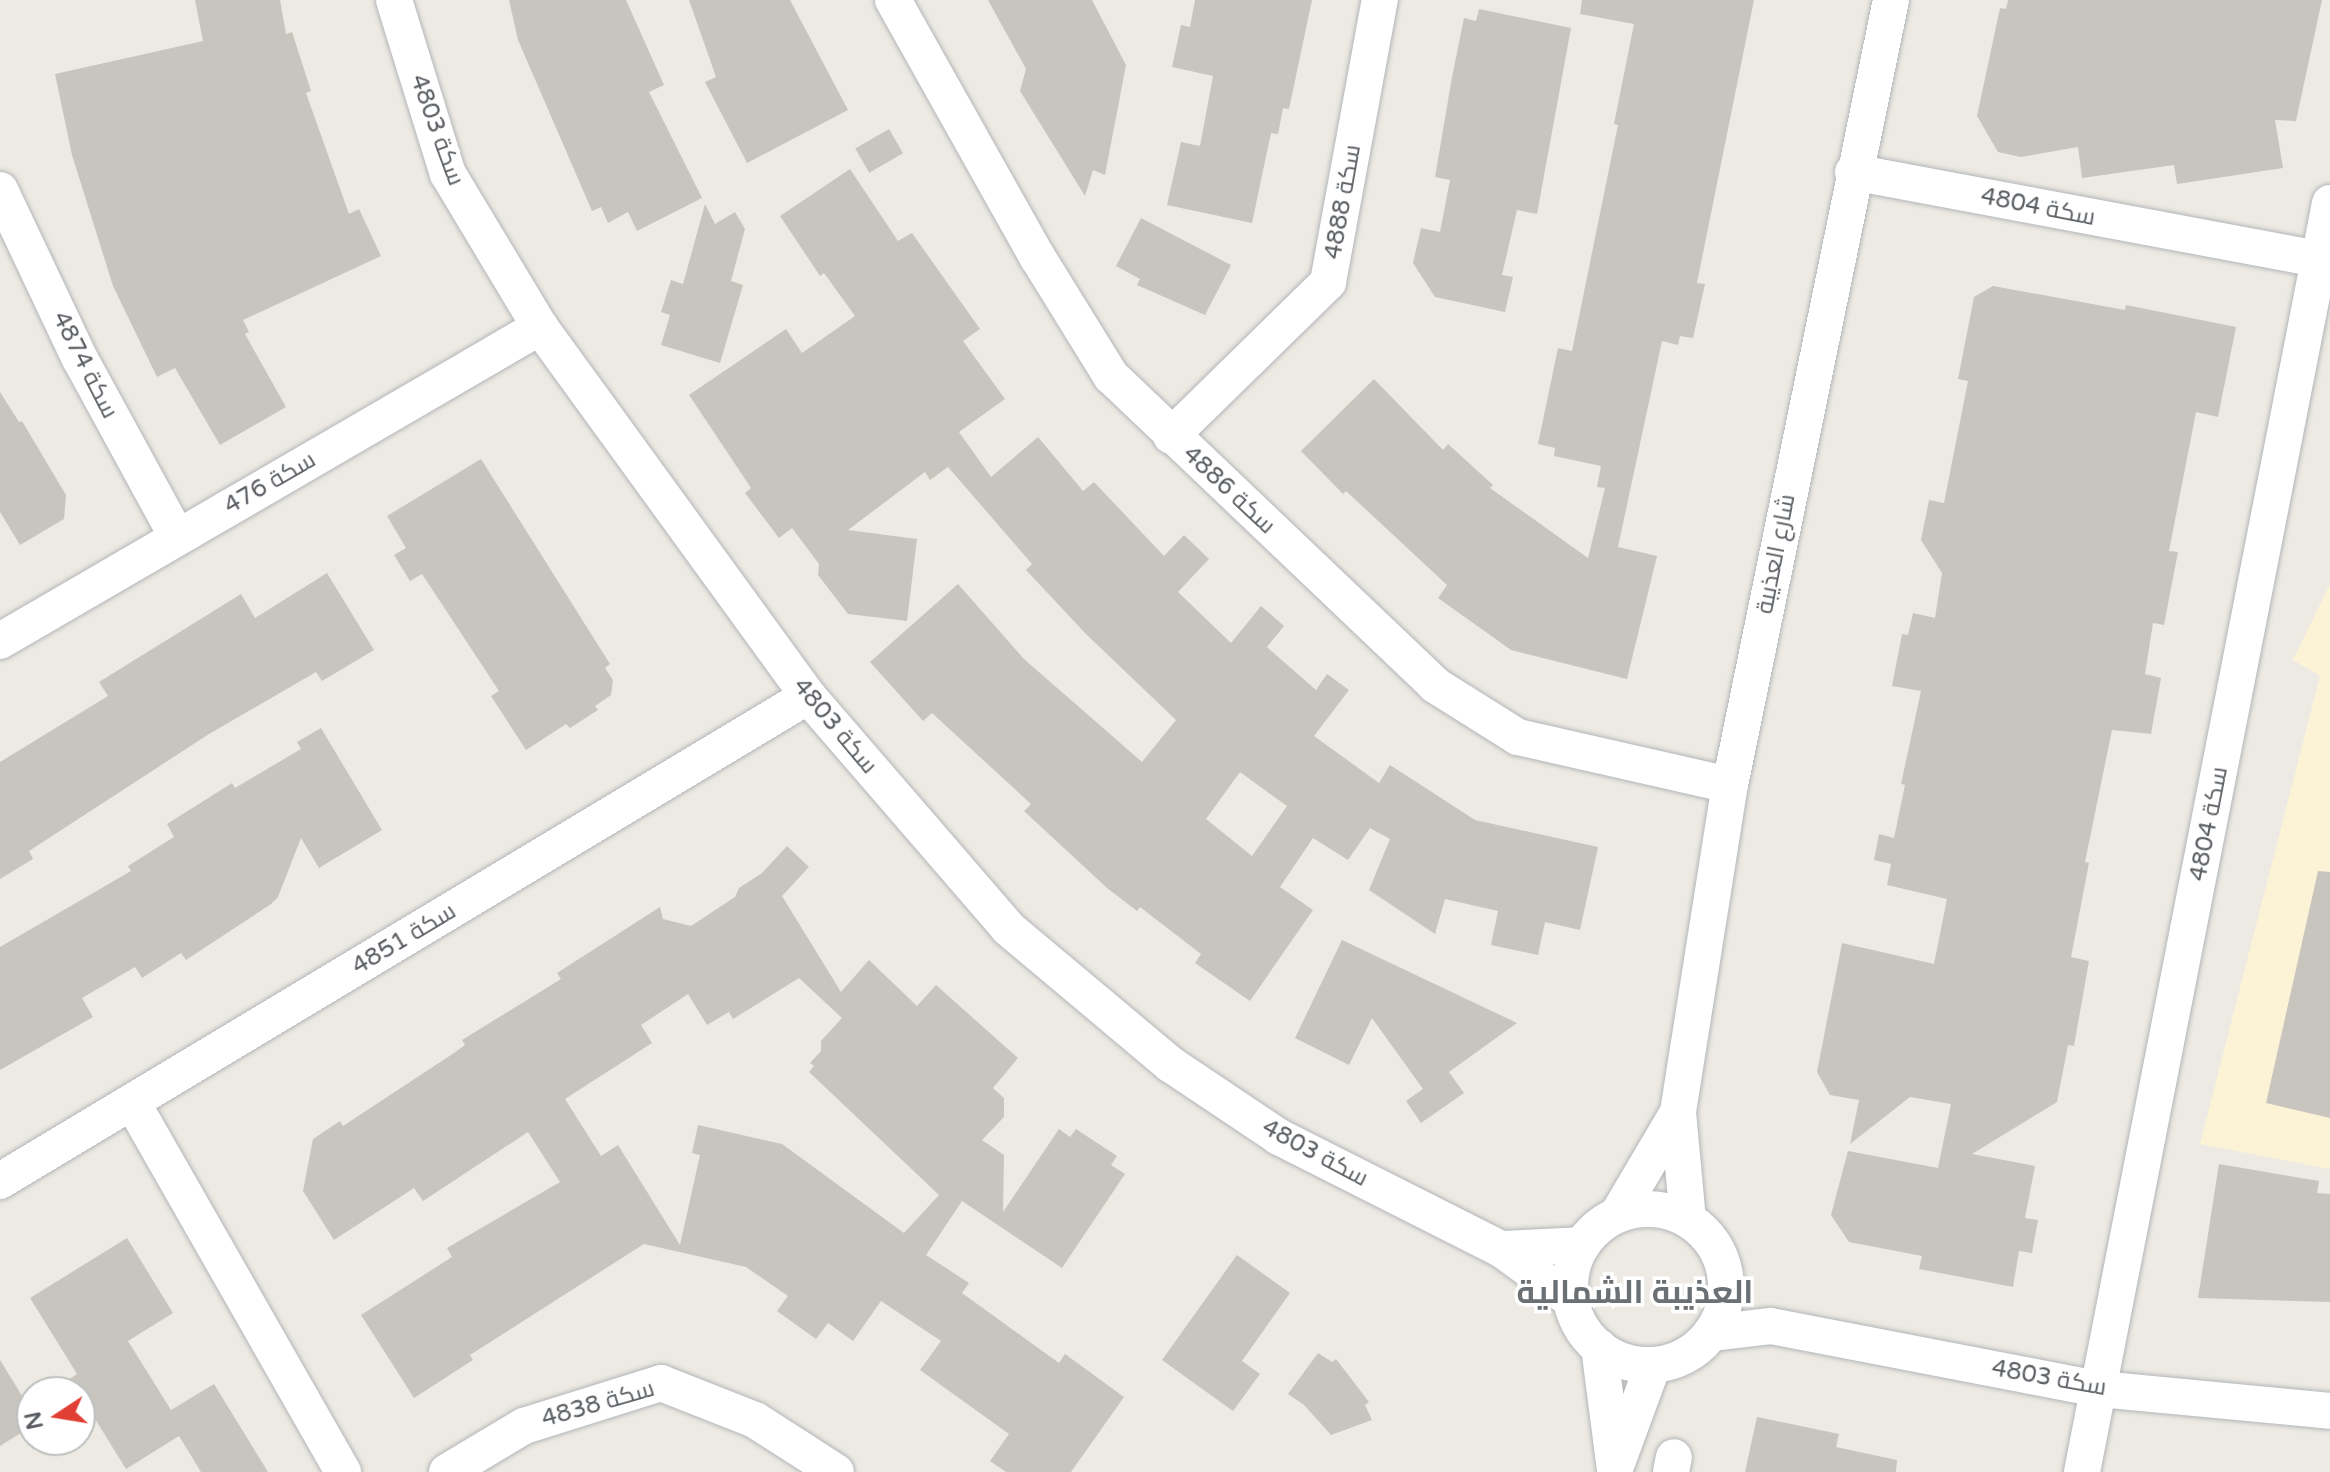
<!DOCTYPE html>
<html>
<head>
<meta charset="utf-8">
<style>
  body { margin:0 }
  #map { position:relative; width:2330px; height:1472px; overflow:hidden; background:#eceae2; font-family:"Varela Round",Cairo,sans-serif }
  div>[style] { position:absolute }
  .commercial>* { inset:0; background:#fcf3d7 }
  .building>* { inset:0; background:#c8c5bf; transform-origin:0 0 }
  .roads { filter:drop-shadow(0 0 2px #b3b5b9) drop-shadow(0 0 2px #b3b5b9) }
  .minor>* { height:36px; margin:-18px; padding:0 18px; transform-origin:18px; border-radius:18px; background:#fff }
  .minor>.ring { margin:-18px; padding:0; box-sizing:content-box; background:none; border:36px solid #fff; border-radius:50% }
  span { translate:-50% -50%; white-space:nowrap; text-align:center; line-height:1.15; -webkit-text-stroke:7px #fff; paint-order:stroke }
  .street-label { font-size:24px; color:#5a5e62 }
  .district-label { font-size:32px; color:#6b7074; font-weight:700 }
  .north { position:absolute; left:16px; top:1376px; width:80px; height:80px; box-sizing:border-box; background:#fff; border:2px solid #bdbfc0; border-radius:50%; rotate:258deg; font-size:22px; font-weight:700; line-height:32px; text-align:center; color:#5a5e62 }
  .north::after { content:''; display:block; margin:auto; width:28px; height:36px; background:#e13e34; clip-path:polygon(50% 0,100% 100%,50% 72%,0 100%) }
</style>
</head>
<body>
<div id="map">
  <div class="commercial">
    <div style="clip-path:polygon(2330px 584px,2330px 1169px,2200px 1144px,2320px 676px,2293px 660px)"></div>
  </div>
  <div class="building">
    <div style="clip-path:polygon(195px 0,280px 0,286px 34px,292px 32px,311px 91px,306px 93px,349px 214px,359px 209px,381px 256px,243px 320px,249px 332px,245px 334px,286px 407px,220px 445px,175px 368px,157px 377px,113px 286px,72px 155px,55px 74px,203px 41px)"></div>
    <div style="clip-path:polygon(509px 0,626px 0,664px 85px,649px 92px,702px 198px,637px 231px,628px 212px,608px 223px,601px 207px,592px 211px,518px 40px)"></div>
    <div style="clip-path:polygon(689px 0,790px 0,848px 110px,747px 163px,705px 82px,716px 77px)"></div>
    <div style="clip-path:polygon(988px 0,1092px 0,1126px 65px,1105px 175px,1093px 170px,1085px 196px,1020px 91px,1026px 69px)"></div>
    <div style="clip-path:polygon(1195px 0,1312px 0,1289px 109px,1283px 108px,1278px 134px,1271px 133px,1252px 223px,1167px 205px,1181px 142px,1200px 146px,1213px 76px,1172px 67px,1181px 25px,1190px 27px)"></div>
    <div style="clip-path:polygon(1582px 0,1754px 0,1697px 283px,1705px 284px,1693px 338px,1680px 336px,1678px 345px,1662px 341px,1618px 547px,1657px 556px,1627px 679px,1511px 650px,1438px 598px,1447px 585px,1346px 491px,1343px 494px,1301px 451px,1374px 379px,1443px 450px,1448px 444px,1493px 485px,1490px 488px,1588px 558px,1605px 488px,1597px 487px,1601px 466px,1554px 456px,1555px 448px,1538px 444px,1558px 348px,1572px 351px,1618px 125px,1614px 124px,1634px 24px,1580px 14px)"></div>
    <div style="clip-path:polygon(2008px 0,2322px 0,2296px 121px,2275px 120px,2283px 168px,2177px 184px,2174px 165px,2082px 178px,2078px 147px,2021px 157px,1998px 152px,1977px 116px,2000px 8px,2006px 9px)"></div>
    <div style="clip-path:polygon(1479px 9px,1571px 28px,1537px 214px,1517px 210px,1502px 275px,1513px 277px,1505px 312px,1435px 297px,1413px 263px,1421px 228px,1440px 232px,1450px 180px,1435px 177px,1452px 77px,1464px 18px,1476px 21px)"></div>
    <div style="left:889px;top:129px;width:28px;height:39px;rotate:60deg"></div>
    <div style="clip-path:polygon(evenodd,850px 169px,898px 241px,912px 233px,980px 329px,963px 341px,1005px 399px,959px 432px,991px 477px,1038px 437px,1083px 491px,1094px 482px,1164px 556px,1184px 535px,1209px 559px,1178px 592px,1231px 643px,1261px 606px,1284px 626px,1267px 647px,1316px 690px,1327px 674px,1349px 690px,1314px 736px,1379px 783px,1390px 765px,1475px 820px,1598px 847px,1580px 930px,1545px 922px,1538px 955px,1491px 945px,1498px 911px,1445px 899px,1435px 934px,1369px 890px,1390px 839px,1370px 828px,1348px 860px,1313px 838px,1280px 887px,1313px 910px,1250px 1001px,1195px 963px,1201px 954px,1140px 907px,1137px 911px,1107px 888px,1024px 811px,1031px 804px,932px 713px,923px 721px,870px 662px,958px 584px,1024px 659px,1142px 762px,1176px 720px,1086px 634px,1026px 570px,1032px 564px,948px 467px,930px 480px,925px 472px,848px 530px,917px 539px,907px 621px,848px 614px,818px 575px,819px 564px,792px 528px,779px 538px,745px 493px,751px 488px,689px 395px,786px 329px,802px 353px,855px 316px,824px 273px,820px 276px,780px 216px,850px 169px,1240px 772px,1287px 806px,1252px 856px,1206px 819px,1240px 772px)"></div>
    <div style="clip-path:polygon(705px 204px,715px 224px,735px 212px,745px 229px,731px 281px,743px 285px,720px 363px,661px 345px,670px 315px,661px 312px,671px 280px,683px 284px)"></div>
    <div style="clip-path:polygon(1141px 218px,1231px 265px,1205px 315px,1137px 285px,1140px 279px,1116px 266px)"></div>
    <div style="clip-path:polygon(1993px 286px,2125px 310px,2126px 305px,2236px 327px,2218px 417px,2196px 412px,2169px 551px,2178px 552px,2164px 625px,2153px 623px,2145px 674px,2161px 678px,2151px 734px,2112px 730px,2085px 862px,2089px 863px,2071px 957px,2089px 961px,2074px 1046px,2068px 1045px,2057px 1102px,1972px 1154px,2035px 1166px,2025px 1218px,2038px 1220px,2032px 1253px,2019px 1251px,2013px 1287px,1919px 1269px,1922px 1256px,1849px 1242px,1831px 1215px,1848px 1151px,1938px 1168px,1951px 1104px,1910px 1097px,1850px 1144px,1859px 1100px,1830px 1095px,1817px 1072px,1842px 943px,1934px 964px,1947px 899px,1887px 885px,1891px 864px,1874px 860px,1879px 834px,1894px 838px,1905px 785px,1901px 784px,1921px 691px,1892px 686px,1902px 634px,1908px 635px,1913px 613px,1935px 618px,1942px 573px,1921px 540px,1929px 500px,1944px 503px,1968px 381px,1958px 379px,1974px 297px)"></div>
    <div style="clip-path:polygon(0 392px,19px 422px,22px 421px,66px 495px,64px 519px,20px 545px,0 512px)"></div>
    <div style="clip-path:polygon(481px 459px,610px 664px,605px 668px,613px 680px,611px 695px,595px 706px,598px 710px,570px 728px,566px 724px,526px 750px,491px 696px,499px 691px,422px 574px,410px 581px,394px 555px,406px 548px,387px 516px)"></div>
    <div style="clip-path:polygon(327px 573px,374px 650px,322px 681px,316px 672px,209px 734px,29px 851px,33px 859px,0 879px,0 762px,108px 696px,99px 682px,241px 594px,255px 618px)"></div>
    <div style="clip-path:polygon(321px 728px,382px 830px,319px 868px,301px 838px,278px 897px,271px 904px,186px 960px,181px 953px,142px 978px,135px 967px,82px 998px,93px 1017px,0 1070px,0 947px,131px 871px,128px 866px,174px 837px,167px 824px,232px 783px,235px 788px,301px 749px,297px 742px)"></div>
    <div style="clip-path:polygon(evenodd,787px 846px,809px 867px,782px 896px,841px 992px,869px 960px,917px 1006px,936px 985px,1018px 1058px,993px 1088px,1004px 1098px,1004px 1117px,982px 1140px,1004px 1155px,1003px 1212px,1059px 1129px,1070px 1137px,1076px 1129px,1117px 1156px,1111px 1165px,1125px 1174px,1062px 1268px,962px 1201px,926px 1255px,969px 1283px,962px 1293px,1059px 1363px,1065px 1354px,1124px 1397px,1071px 1472px,1006px 1472px,990px 1461px,1009px 1434px,920px 1370px,941px 1341px,881px 1301px,853px 1341px,828px 1323px,816px 1339px,777px 1311px,788px 1296px,746px 1267px,644px 1244px,470px 1355px,473px 1360px,414px 1398px,361px 1315px,452px 1257px,447px 1248px,560px 1182px,528px 1132px,423px 1201px,414px 1188px,334px 1240px,303px 1191px,313px 1139px,340px 1121px,343px 1126px,454px 1053px,465px 1045px,462px 1040px,561px 979px,557px 973px,660px 907px,663px 919px,691px 926px,735px 897px,739px 888px,762px 873px,787px 846px,799px 978px,842px 1018px,821px 1041px,821px 1051px,810px 1063px,814px 1066px,809px 1072px,939px 1195px,904px 1233px,782px 1144px,698px 1125px,692px 1153px,700px 1155px,680px 1245px,618px 1145px,601px 1156px,565px 1099px,652px 1043px,641px 1025px,688px 994px,707px 1025px,729px 1012px,733px 1019px,799px 978px)"></div>
    <div style="clip-path:polygon(2318px 871px,2330px 872px,2330px 1118px,2266px 1103px)"></div>
    <div style="clip-path:polygon(1342px 940px,1517px 1023px,1449px 1072px,1464px 1093px,1421px 1123px,1406px 1101px,1423px 1089px,1372px 1018px,1349px 1065px,1295px 1038px)"></div>
    <div style="clip-path:polygon(2219px 1164px,2319px 1181px,2317px 1193px,2330px 1194px,2330px 1302px,2198px 1298px)"></div>
    <div style="clip-path:polygon(127px 1238px,173px 1313px,128px 1341px,171px 1410px,214px 1384px,268px 1472px,201px 1472px,179px 1436px,126px 1469px,87px 1406px,80px 1410px,80px 1392px,69px 1392px,64px 1383px,77px 1374px,30px 1298px)"></div>
    <div style="clip-path:polygon(1237px 1255px,1290px 1293px,1242px 1361px,1260px 1374px,1233px 1411px,1162px 1360px)"></div>
    <div style="clip-path:polygon(1318px 1353px,1332px 1362px,1336px 1359px,1369px 1402px,1365px 1405px,1372px 1420px,1331px 1435px,1304px 1405px,1288px 1394px)"></div>
    <div style="clip-path:polygon(0 1360px,32px 1412px,32px 1426px,0 1446px)"></div>
    <div style="clip-path:polygon(1757px 1417px,1839px 1434px,1836px 1447px,1897px 1460px,1896px 1472px,1745px 1472px)"></div>
  </div>
  <div class="roads">
    <div class="minor">
      <div style="left:394px;top:0;width:182px;rotate:72.8deg"></div>
      <div style="left:448px;top:174px;width:179px;rotate:59deg"></div>
      <div style="left:540px;top:327px;width:456px;rotate:54deg"></div>
      <div style="left:808px;top:696px;width:306px;rotate:49.2deg"></div>
      <div style="left:1008px;top:928px;width:212px;rotate:40deg"></div>
      <div style="left:1170px;top:1064px;width:131px;rotate:33.8deg"></div>
      <div style="left:1279px;top:1137px;width:249px;rotate:26.8deg"></div>
      <div style="left:1501px;top:1249px;width:87px;rotate:36.1deg"></div>
      <div style="left:893px;top:0;width:296px;rotate:60.7deg"></div>
      <div style="left:1038px;top:258px;width:139px;rotate:58.3deg"></div>
      <div style="left:1111px;top:376px;width:448px;rotate:43.6deg"></div>
      <div style="left:1435px;top:685px;width:98px;rotate:32.1deg"></div>
      <div style="left:1518px;top:737px;width:217px;rotate:12.8deg"></div>
      <div style="left:1853px;top:172px;width:474px;rotate:10.6deg"></div>
      <div style="left:0;top:190px;width:185px;rotate:64.7deg"></div>
      <div style="left:79px;top:357px;width:205px;rotate:61.4deg"></div>
      <div style="left:1171px;top:436px;width:220px;rotate:-44.4deg"></div>
      <div style="left:1328px;top:282px;width:287px;rotate:-79.6deg"></div>
      <div style="left:0;top:641px;width:625px;rotate:-30.18deg"></div>
      <div style="left:132px;top:1102px;width:426px;rotate:60.3deg"></div>
      <div style="left:0;top:1181px;width:942px;rotate:-30.97deg"></div>
      <div class="ring" style="left:1570px;top:1209px;width:120px;height:120px"></div>
      <div style="left:1618px;top:1214px;width:118px;rotate:-59.5deg"></div>
      <div style="left:1688px;top:1220px;width:108px;rotate:-95.3deg"></div>
      <div style="left:1678px;top:1112px;width:331px;rotate:-81deg"></div>
      <div style="left:1730px;top:785px;width:801px;rotate:-78.41deg"></div>
      <div style="left:1501px;top:1249px;width:81px;rotate:-2.8deg"></div>
      <div style="left:1711px;top:1333px;width:60px;rotate:-6.7deg"></div>
      <div style="left:1771px;top:1326px;width:334px;rotate:10.9deg"></div>
      <div style="left:2099px;top:1389px;width:232px;rotate:5.4deg"></div>
      <div style="left:1599px;top:1347px;width:124px;rotate:82.6deg"></div>
      <div style="left:1617px;top:1463px;width:104px;rotate:-69.8deg"></div>
      <div style="left:447px;top:1472px;width:90px;rotate:-30.9deg"></div>
      <div style="left:524px;top:1426px;width:144px;rotate:-17.4deg"></div>
      <div style="left:661px;top:1383px;width:101px;rotate:21.5deg"></div>
      <div style="left:755px;top:1420px;width:96px;rotate:32.7deg"></div>
      <div style="left:1671px;top:1472px;width:15px;rotate:-79deg"></div>
      <div style="left:2082px;top:1472px;width:1293px;rotate:-78.94deg"></div>
    </div>
  </div>
  <div class="street-label">
    <span style="left:437px;top:130px;rotate:70deg">سكة 4803</span>
    <span style="left:1343px;top:202px;rotate:-80deg">سكة 4888</span>
    <span style="left:2038px;top:207px;rotate:11deg">سكة 4804</span>
    <span style="left:85px;top:365px;rotate:63deg">سكة 4874</span>
    <span style="left:270px;top:483px;rotate:-30deg">سكة 476</span>
    <span style="left:1229px;top:490px;rotate:43deg">سكة 4886</span>
    <span style="left:1776px;top:554px;rotate:-79deg">شارع العذيبة</span>
    <span style="left:835px;top:726px;rotate:50deg">سكة 4803</span>
    <span style="left:2209px;top:824px;rotate:-79deg">سكة 4804</span>
    <span style="left:404px;top:939px;rotate:-31deg">سكة 4851</span>
    <span style="left:1315px;top:1153px;rotate:28deg">سكة 4803</span>
    <span style="left:2049px;top:1378px;rotate:10deg">سكة 4803</span>
    <span style="left:598px;top:1404px;rotate:-16deg">سكة 4838</span>
  </div>
  <div class="district-label">
    <span style="left:1635px;top:1293px">العذيبة الشمالية</span>
  </div>
  <div class="north">N</div>
</div>
</body>
</html>
